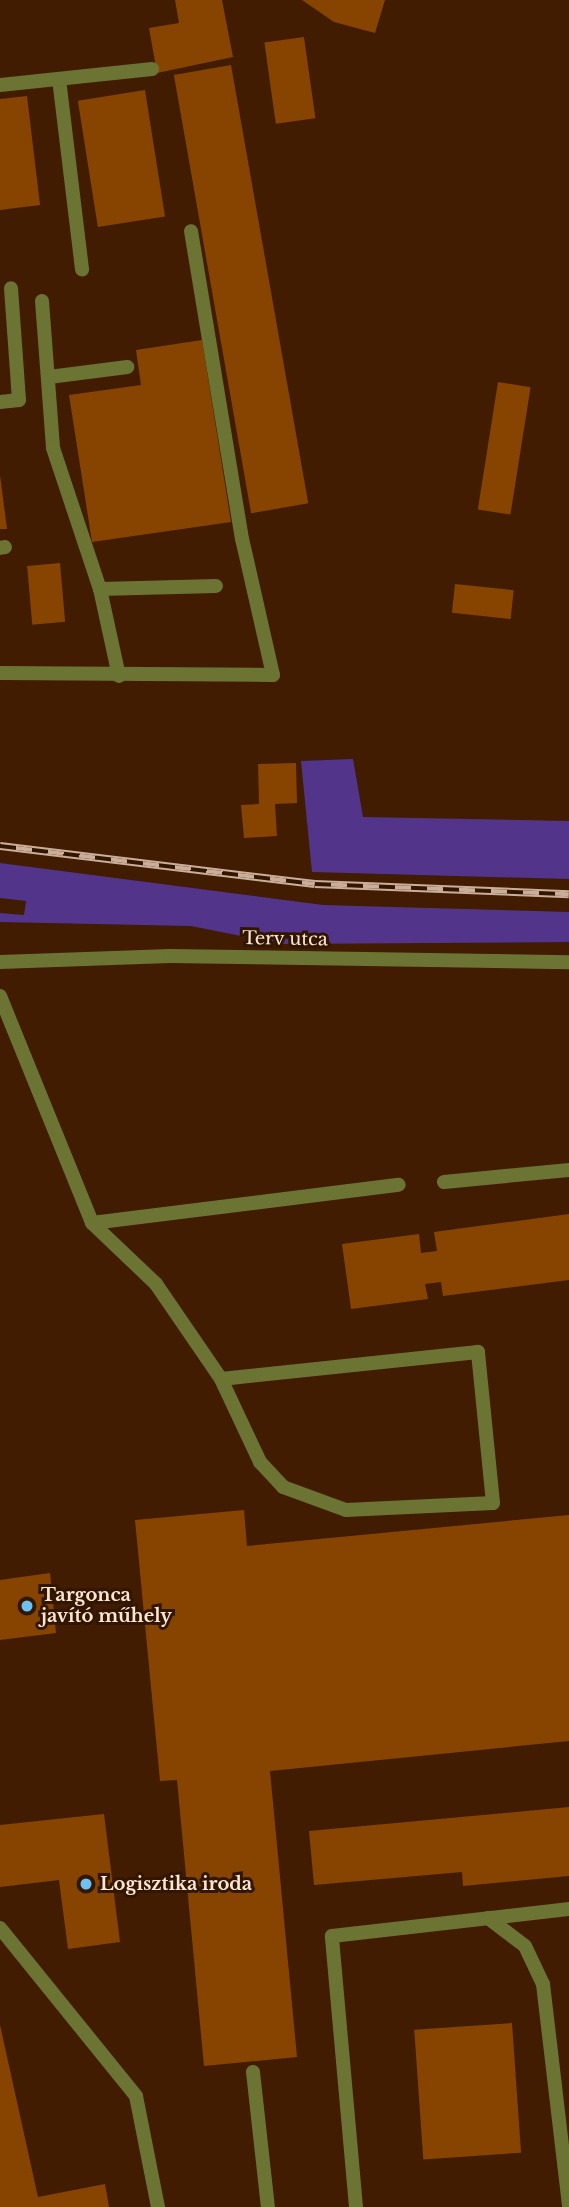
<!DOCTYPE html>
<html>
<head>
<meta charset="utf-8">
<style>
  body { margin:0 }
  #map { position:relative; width:569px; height:2207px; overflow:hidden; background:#411c00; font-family:"Libre Baskerville",serif }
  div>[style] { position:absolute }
  .green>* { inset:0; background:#53348b }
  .building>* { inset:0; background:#874401; transform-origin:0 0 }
  .lane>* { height:14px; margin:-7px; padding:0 7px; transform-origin:7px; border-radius:7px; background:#6b7432 }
  .street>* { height:14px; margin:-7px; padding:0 7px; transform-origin:7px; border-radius:7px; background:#6b7432 }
  .rail>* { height:8px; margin-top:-4px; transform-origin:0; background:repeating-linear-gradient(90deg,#311602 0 16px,#caae9a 0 32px); box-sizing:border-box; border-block:2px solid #caae9a }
  .dots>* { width:19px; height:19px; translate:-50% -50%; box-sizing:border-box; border:4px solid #311602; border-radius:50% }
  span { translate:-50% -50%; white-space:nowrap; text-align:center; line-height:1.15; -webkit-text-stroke:6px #311602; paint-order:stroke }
  .street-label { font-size:18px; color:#fde4d3 }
  .poi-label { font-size:18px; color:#fde4d3; font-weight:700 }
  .left { translate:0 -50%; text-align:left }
</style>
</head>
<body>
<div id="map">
  <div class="green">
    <div style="clip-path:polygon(353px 759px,363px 817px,569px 821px,569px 879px,312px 872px,301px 761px)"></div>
    <div style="clip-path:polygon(0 863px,323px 905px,569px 912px,569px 942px,281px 944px,191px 926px,0 922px,0 913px,24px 915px,26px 901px,0 898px)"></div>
  </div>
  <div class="building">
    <div style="clip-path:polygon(175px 0,222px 0,233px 57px,157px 73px,149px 28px,179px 23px)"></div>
    <div style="clip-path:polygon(302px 0,385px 0,375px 33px,334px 22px)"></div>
    <div style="left:304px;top:37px;width:82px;height:40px;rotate:82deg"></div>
    <div style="left:231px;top:65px;width:445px;height:58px;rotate:80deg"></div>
    <div style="left:145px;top:90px;width:128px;height:68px;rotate:81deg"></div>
    <div style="clip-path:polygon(27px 96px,40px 205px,0 210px,0 99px)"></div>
    <div style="clip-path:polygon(202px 340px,231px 522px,92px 542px,69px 395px,141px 385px,136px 350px)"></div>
    <div style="left:498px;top:382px;width:33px;height:129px;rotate:9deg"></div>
    <div style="clip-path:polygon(0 475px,7px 529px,0 529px)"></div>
    <div style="left:60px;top:563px;width:59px;height:33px;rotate:85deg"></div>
    <div style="left:455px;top:584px;width:59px;height:29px;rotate:6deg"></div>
    <div style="clip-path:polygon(296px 763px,297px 803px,275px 804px,277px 836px,244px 838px,241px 805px,259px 804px,258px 764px)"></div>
    <div style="clip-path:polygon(569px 1214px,569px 1280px,443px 1296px,441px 1282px,425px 1284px,428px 1299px,351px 1309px,342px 1244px,419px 1234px,421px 1253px,437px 1251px,434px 1232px)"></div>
    <div style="clip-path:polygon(244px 1510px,247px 1546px,569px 1515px,569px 1741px,270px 1771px,297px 2057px,204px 2066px,177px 1780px,160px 1781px,135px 1520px)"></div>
    <div style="clip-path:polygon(50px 1573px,56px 1633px,0 1640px,0 1580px)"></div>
    <div style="clip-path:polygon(569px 1807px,569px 1876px,463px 1886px,462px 1872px,314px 1885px,309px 1831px)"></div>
    <div style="clip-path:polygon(104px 1814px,120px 1942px,68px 1949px,59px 1880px,0 1887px,0 1825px)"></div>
    <div style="left:512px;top:2023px;width:130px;height:98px;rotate:86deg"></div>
    <div style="clip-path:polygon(0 2025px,38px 2197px,105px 2184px,109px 2207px,0 2207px)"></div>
  </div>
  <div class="lane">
    <div style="left:59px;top:79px;width:192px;rotate:83.1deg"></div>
    <div style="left:0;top:85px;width:153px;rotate:-6deg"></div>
    <div style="left:42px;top:301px;width:147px;rotate:85.7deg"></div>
    <div style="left:53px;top:448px;width:149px;rotate:71.6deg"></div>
    <div style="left:100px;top:589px;width:89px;rotate:77.7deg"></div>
    <div style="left:49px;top:377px;width:79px;rotate:-7.3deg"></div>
    <div style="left:0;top:402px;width:19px;rotate:-6deg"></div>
    <div style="left:19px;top:400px;width:112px;rotate:-94.1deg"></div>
    <div style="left:0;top:548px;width:5px;rotate:-11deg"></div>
    <div style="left:100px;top:589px;width:116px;rotate:-1.5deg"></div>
    <div style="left:0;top:673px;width:273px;rotate:0.4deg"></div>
    <div style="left:273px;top:675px;width:139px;rotate:-102.8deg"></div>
    <div style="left:242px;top:539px;width:312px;rotate:-99.4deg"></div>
    <div style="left:0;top:996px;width:245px;rotate:67.9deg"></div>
    <div style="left:92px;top:1223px;width:309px;rotate:-7.1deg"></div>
    <div style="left:444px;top:1182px;width:126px;rotate:-5.5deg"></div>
    <div style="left:92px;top:1223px;width:88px;rotate:43.6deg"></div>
    <div style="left:156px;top:1284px;width:115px;rotate:55.6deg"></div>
    <div style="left:221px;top:1379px;width:92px;rotate:64.8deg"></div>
    <div style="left:260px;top:1462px;width:34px;rotate:47deg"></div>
    <div style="left:283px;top:1487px;width:67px;rotate:20.1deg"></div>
    <div style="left:346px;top:1510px;width:147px;rotate:-2.7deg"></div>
    <div style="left:493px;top:1503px;width:152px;rotate:-95.7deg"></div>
    <div style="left:478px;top:1352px;width:258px;rotate:174deg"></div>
    <div style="left:488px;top:1918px;width:46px;rotate:37.1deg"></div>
    <div style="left:525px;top:1946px;width:42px;rotate:64.7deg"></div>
    <div style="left:543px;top:1984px;width:224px;rotate:83.3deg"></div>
    <div style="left:0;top:1928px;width:216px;rotate:51deg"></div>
    <div style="left:136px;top:2096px;width:113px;rotate:78.8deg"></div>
    <div style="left:253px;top:2072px;width:136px;rotate:83.7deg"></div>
    <div style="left:356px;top:2207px;width:272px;rotate:-95.1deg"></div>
    <div style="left:332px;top:1936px;width:239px;rotate:-6.5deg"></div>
  </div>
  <div class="street">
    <div style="left:0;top:962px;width:170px;rotate:-2deg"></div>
    <div style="left:170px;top:956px;width:399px;rotate:0.9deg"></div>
  </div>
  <div class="rail">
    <div style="left:0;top:846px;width:317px;rotate:6.9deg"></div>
    <div style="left:315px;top:884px;width:254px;rotate:2.3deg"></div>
  </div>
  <div class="dots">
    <div style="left:27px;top:1606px;background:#6ec2f3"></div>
    <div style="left:86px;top:1884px;background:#6ec2f3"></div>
  </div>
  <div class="street-label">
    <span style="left:285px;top:939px;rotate:1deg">Terv utca</span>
  </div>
  <div class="poi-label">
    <span class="left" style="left:41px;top:1606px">Targonca<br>javító műhely</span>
    <span class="left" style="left:100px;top:1884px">Logisztika iroda</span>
  </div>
</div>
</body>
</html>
